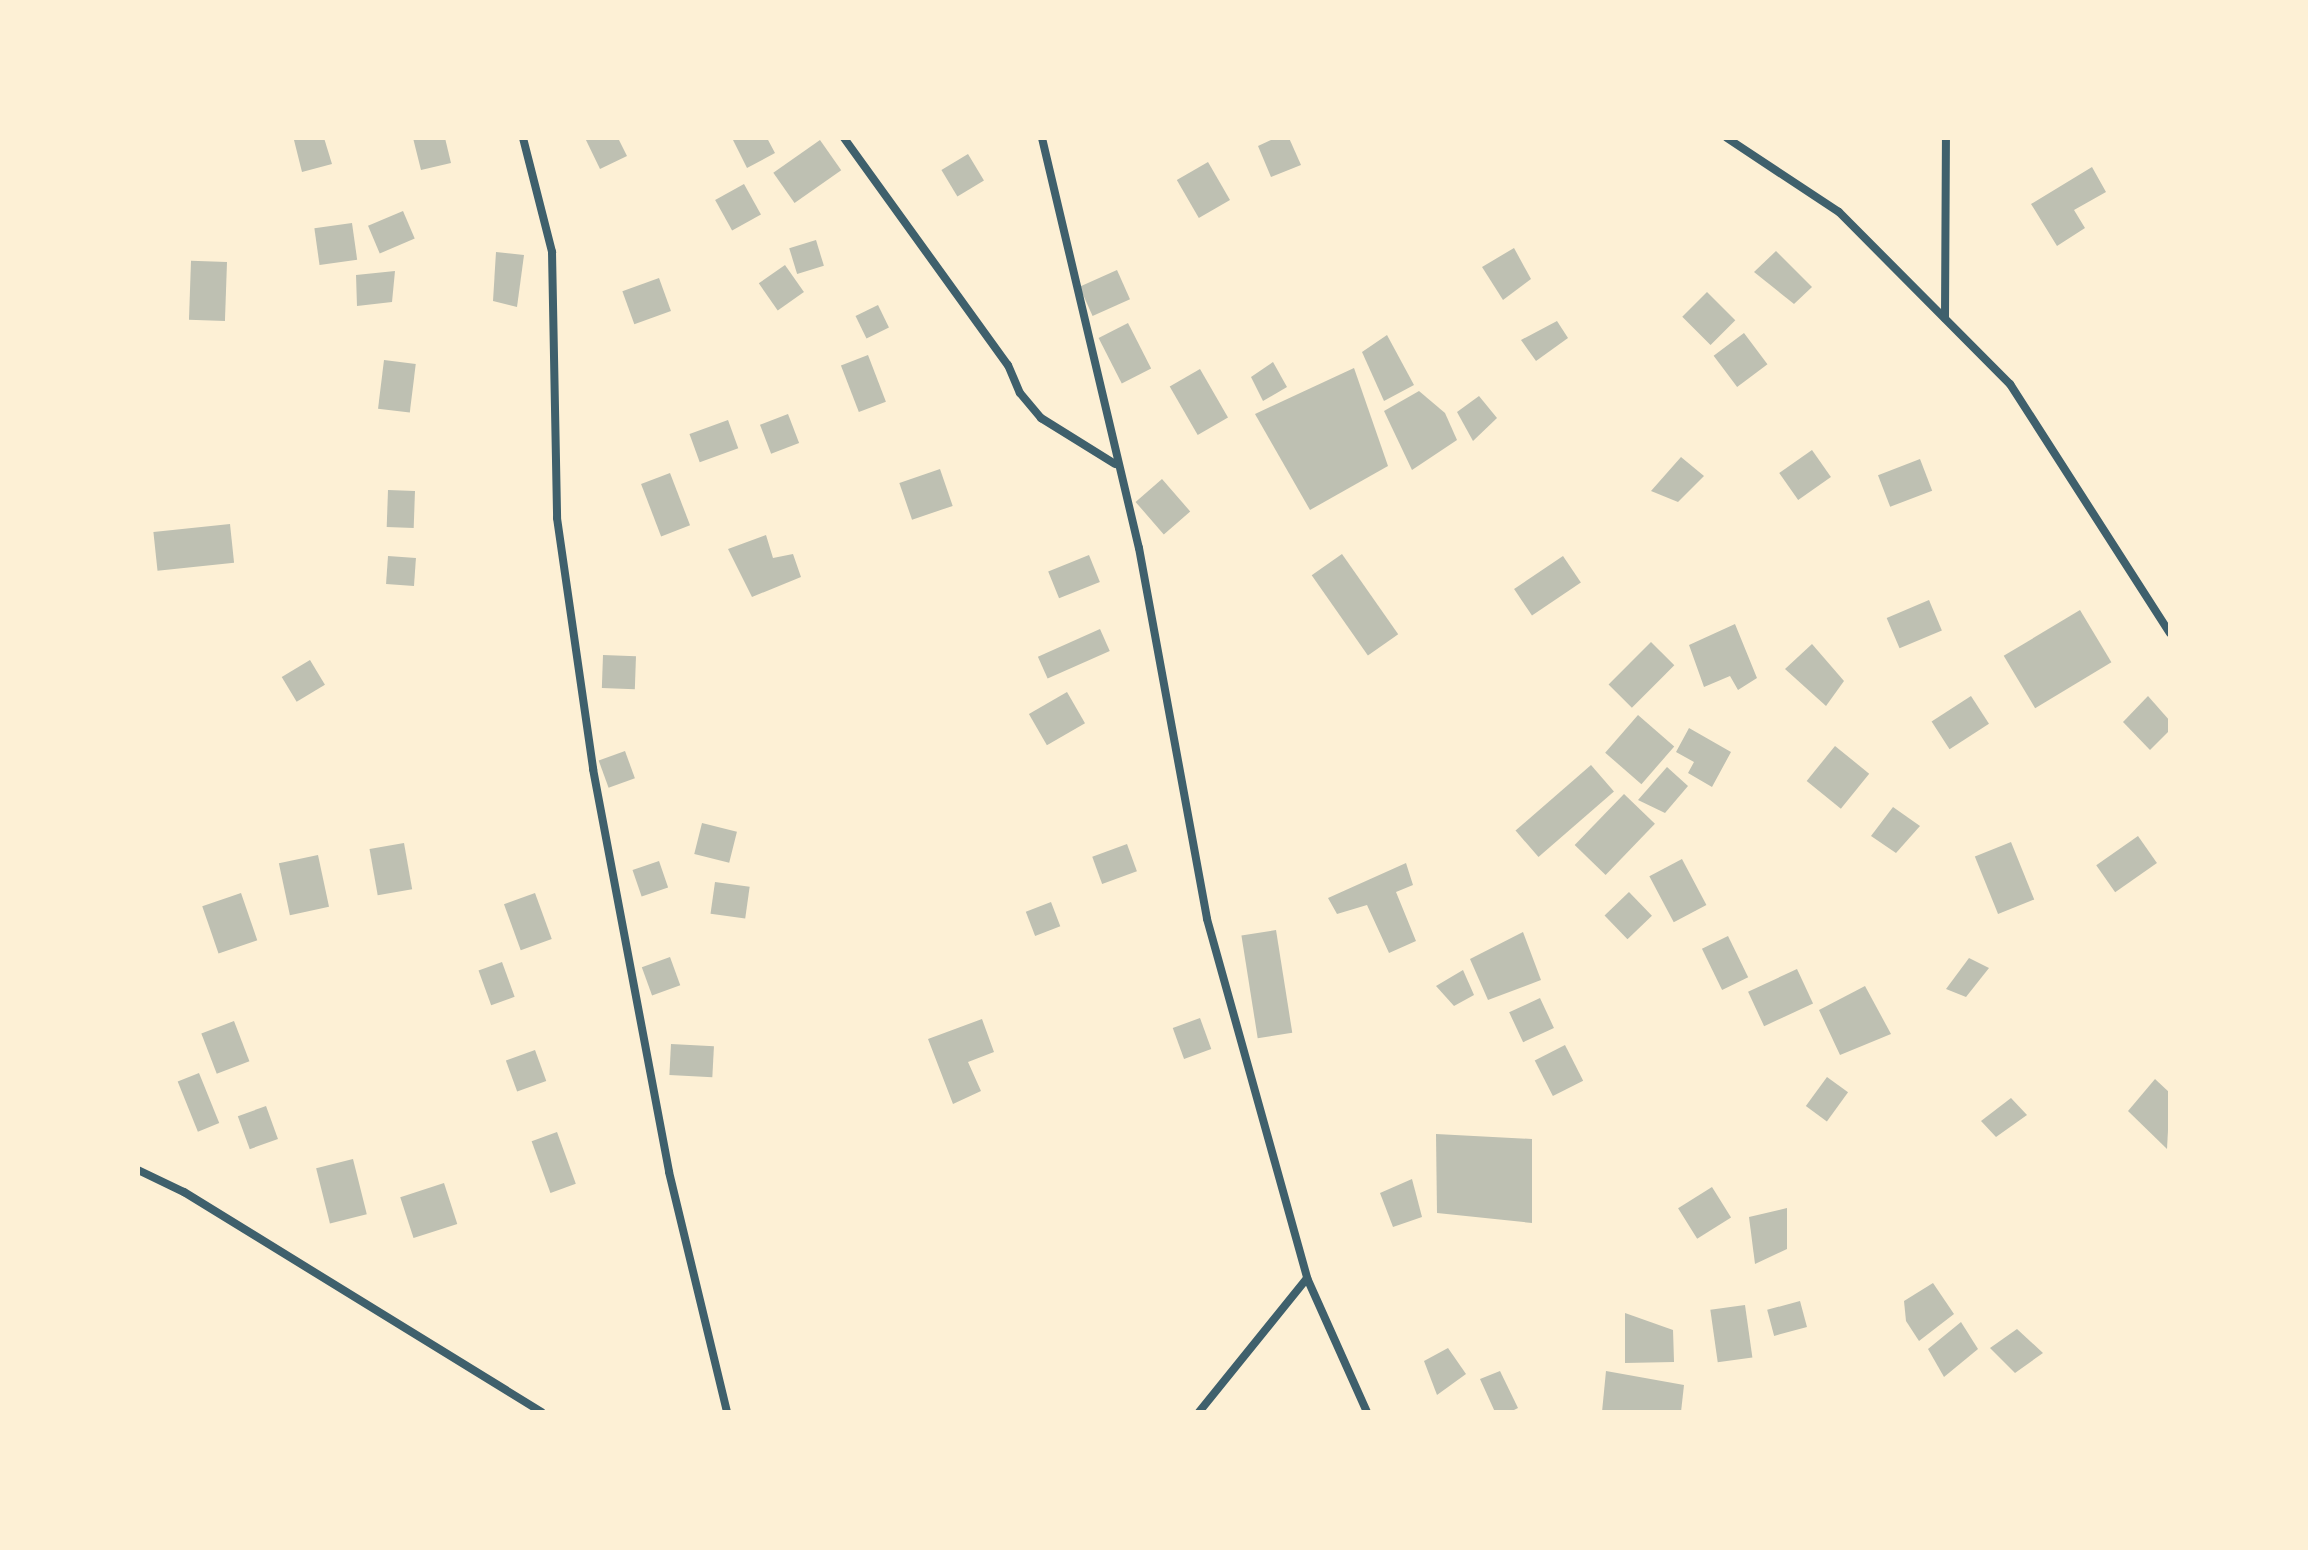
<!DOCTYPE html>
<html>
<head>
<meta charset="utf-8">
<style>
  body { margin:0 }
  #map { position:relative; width:2308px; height:1550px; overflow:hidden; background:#fdf0d5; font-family:"Roboto Serif",serif }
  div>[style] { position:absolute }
  .building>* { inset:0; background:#bec0b2; transform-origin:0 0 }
  .minor>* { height:8px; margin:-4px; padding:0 4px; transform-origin:4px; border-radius:4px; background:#3f606c }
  span { translate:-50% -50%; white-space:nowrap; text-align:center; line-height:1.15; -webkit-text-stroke:6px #fdf0d5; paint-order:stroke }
  .frame { position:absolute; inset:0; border:140px solid #fdf0d5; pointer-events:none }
</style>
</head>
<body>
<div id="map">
  <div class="building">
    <div style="clip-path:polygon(324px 138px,332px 164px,302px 172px,294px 140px)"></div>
    <div style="clip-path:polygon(413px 138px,445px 138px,451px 163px,421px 170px)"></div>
    <div style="clip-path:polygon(585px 138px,618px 138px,627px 156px,600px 169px)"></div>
    <div style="clip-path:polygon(732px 138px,767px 138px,775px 153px,747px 168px)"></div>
    <div style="clip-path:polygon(1275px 138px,1289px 138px,1301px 165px,1271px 177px,1258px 146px)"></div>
    <div style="left:820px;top:140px;width:37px;height:57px;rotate:55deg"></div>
    <div style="left:968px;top:154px;width:31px;height:31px;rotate:59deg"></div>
    <div style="left:1208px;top:162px;width:44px;height:36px;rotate:60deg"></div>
    <div style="clip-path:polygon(2092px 167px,2106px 192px,2074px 210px,2085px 228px,2057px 246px,2031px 204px)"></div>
    <div style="left:744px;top:184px;width:35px;height:33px;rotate:61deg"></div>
    <div style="left:403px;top:211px;width:30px;height:38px;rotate:67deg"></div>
    <div style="left:352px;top:223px;width:37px;height:38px;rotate:82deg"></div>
    <div style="left:816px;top:240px;width:27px;height:28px;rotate:73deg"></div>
    <div style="clip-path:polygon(1514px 248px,1531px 279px,1503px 300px,1482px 267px)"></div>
    <div style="clip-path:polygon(1776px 251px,1812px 287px,1794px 304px,1754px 272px)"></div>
    <div style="clip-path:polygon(496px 252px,524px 255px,517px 307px,493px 301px)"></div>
    <div style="left:227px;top:262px;width:59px;height:36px;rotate:92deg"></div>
    <div style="left:785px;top:265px;width:33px;height:32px;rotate:55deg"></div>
    <div style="left:1117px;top:270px;width:32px;height:41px;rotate:66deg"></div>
    <div style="clip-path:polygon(395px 271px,392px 302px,357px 306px,356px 275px)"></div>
    <div style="left:659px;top:278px;width:35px;height:39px;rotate:70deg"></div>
    <div style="left:1707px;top:292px;width:40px;height:35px;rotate:45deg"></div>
    <div style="left:878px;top:305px;width:25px;height:25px;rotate:64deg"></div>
    <div style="clip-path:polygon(1557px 321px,1568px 338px,1536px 361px,1521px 340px)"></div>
    <div style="left:1128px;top:323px;width:51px;height:33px;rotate:63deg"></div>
    <div style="left:1744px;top:333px;width:39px;height:38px;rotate:53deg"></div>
    <div style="clip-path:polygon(1387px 335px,1414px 385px,1384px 401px,1362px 352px)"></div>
    <div style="left:868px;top:355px;width:50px;height:29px;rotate:69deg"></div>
    <div style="left:384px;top:360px;width:32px;height:49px;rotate:7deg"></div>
    <div style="clip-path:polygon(1273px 362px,1287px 387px,1263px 401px,1251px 377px)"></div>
    <div style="clip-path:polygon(1354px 368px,1388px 466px,1310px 510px,1255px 414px)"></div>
    <div style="left:1200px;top:369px;width:56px;height:35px;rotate:60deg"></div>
    <div style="clip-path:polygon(1419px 391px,1445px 413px,1457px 440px,1412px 470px,1384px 411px)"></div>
    <div style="clip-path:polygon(1479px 396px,1497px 418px,1473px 441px,1457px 412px)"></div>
    <div style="left:788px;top:414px;width:31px;height:30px;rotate:69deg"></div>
    <div style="left:728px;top:420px;width:30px;height:41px;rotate:70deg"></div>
    <div style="left:1812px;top:450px;width:33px;height:40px;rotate:55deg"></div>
    <div style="clip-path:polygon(1681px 457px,1704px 476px,1678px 502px,1651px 491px)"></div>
    <div style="left:1920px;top:459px;width:34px;height:45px;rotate:69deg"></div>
    <div style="left:940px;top:469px;width:39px;height:43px;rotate:71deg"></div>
    <div style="left:670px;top:473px;width:56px;height:31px;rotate:69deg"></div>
    <div style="left:1162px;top:479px;width:43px;height:35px;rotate:49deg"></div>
    <div style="left:388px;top:490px;width:27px;height:37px;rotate:2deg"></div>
    <div style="left:230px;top:524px;width:39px;height:77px;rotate:84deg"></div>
    <div style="clip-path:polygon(766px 535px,773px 558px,793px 554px,801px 577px,752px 597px,728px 549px)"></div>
    <div style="left:1342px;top:554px;width:98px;height:37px;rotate:55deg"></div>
    <div style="left:1089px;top:555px;width:29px;height:44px;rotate:68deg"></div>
    <div style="left:388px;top:556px;width:28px;height:28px;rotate:4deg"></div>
    <div style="left:1563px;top:556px;width:32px;height:59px;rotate:56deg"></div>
    <div style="left:1929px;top:600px;width:33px;height:46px;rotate:67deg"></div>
    <div style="left:2080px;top:610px;width:61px;height:89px;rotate:59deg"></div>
    <div style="clip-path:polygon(1735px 624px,1757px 678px,1738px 690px,1730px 676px,1704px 687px,1689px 645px)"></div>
    <div style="left:1100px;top:629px;width:24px;height:68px;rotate:66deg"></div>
    <div style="left:1651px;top:642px;width:33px;height:60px;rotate:45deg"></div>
    <div style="clip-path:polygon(1812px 644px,1844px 681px,1826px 706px,1785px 669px)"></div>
    <div style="left:603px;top:655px;width:33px;height:33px;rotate:2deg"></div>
    <div style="left:310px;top:660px;width:29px;height:33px;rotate:59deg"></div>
    <div style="left:1067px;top:692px;width:36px;height:44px;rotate:60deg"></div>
    <div style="left:1971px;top:696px;width:33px;height:47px;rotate:57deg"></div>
    <div style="clip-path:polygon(2148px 696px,2170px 721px,2170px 730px,2150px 750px,2123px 722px)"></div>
    <div style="left:1638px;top:715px;width:48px;height:50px;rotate:41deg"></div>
    <div style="clip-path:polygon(1689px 728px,1731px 752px,1712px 787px,1688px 773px,1694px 762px,1676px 752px)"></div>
    <div style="left:1835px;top:746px;width:44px;height:45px;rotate:39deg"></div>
    <div style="left:625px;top:751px;width:29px;height:28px;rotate:70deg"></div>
    <div style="left:1591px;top:765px;width:35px;height:100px;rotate:49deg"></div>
    <div style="clip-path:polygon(1667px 767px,1688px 786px,1665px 813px,1638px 800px)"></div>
    <div style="left:1624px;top:794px;width:43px;height:71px;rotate:44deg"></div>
    <div style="clip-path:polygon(1893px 807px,1920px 826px,1896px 853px,1871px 836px)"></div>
    <div style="left:702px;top:823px;width:36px;height:32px;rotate:14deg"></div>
    <div style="left:2138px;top:836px;width:33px;height:51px;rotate:55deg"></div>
    <div style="left:2011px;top:842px;width:62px;height:39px;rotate:68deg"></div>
    <div style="left:404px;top:843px;width:47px;height:35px;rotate:80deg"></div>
    <div style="left:1127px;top:844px;width:29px;height:37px;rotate:70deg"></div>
    <div style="left:318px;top:855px;width:53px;height:40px;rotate:78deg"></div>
    <div style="left:1682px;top:859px;width:52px;height:37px;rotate:62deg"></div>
    <div style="left:659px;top:861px;width:28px;height:28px;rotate:71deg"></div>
    <div style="clip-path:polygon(1406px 863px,1413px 885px,1396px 892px,1416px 941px,1389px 953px,1367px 905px,1337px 914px,1328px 898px)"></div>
    <div style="left:715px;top:882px;width:35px;height:32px;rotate:8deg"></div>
    <div style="left:1629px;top:892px;width:33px;height:34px;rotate:46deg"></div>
    <div style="left:241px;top:893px;width:50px;height:41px;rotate:71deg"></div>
    <div style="left:535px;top:893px;width:49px;height:33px;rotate:70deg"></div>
    <div style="left:1051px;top:902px;width:26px;height:27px;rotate:69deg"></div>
    <div style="left:1276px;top:930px;width:104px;height:35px;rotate:81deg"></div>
    <div style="clip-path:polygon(1523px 932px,1541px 980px,1488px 1000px,1470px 959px)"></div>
    <div style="left:1728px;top:936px;width:46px;height:29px;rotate:64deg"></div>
    <div style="left:670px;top:957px;width:30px;height:30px;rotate:70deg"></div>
    <div style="clip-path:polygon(1969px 958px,1989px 968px,1966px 997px,1946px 989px)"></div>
    <div style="left:502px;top:962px;width:37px;height:25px;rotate:70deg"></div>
    <div style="left:1797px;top:969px;width:38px;height:54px;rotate:65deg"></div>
    <div style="clip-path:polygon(1463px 970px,1474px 995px,1454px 1006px,1436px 986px)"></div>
    <div style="clip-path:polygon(1865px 986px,1891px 1034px,1840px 1055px,1819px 1010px)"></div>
    <div style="left:1540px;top:998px;width:33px;height:34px;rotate:65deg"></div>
    <div style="left:1200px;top:1018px;width:33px;height:29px;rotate:70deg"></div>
    <div style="clip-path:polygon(982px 1019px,994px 1052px,968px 1062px,981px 1091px,953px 1104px,928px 1039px)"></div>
    <div style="left:234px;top:1021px;width:43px;height:35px;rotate:69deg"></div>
    <div style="left:671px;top:1044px;width:43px;height:31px;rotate:3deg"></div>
    <div style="left:1565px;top:1045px;width:40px;height:34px;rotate:63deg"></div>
    <div style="left:535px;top:1050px;width:33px;height:31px;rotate:70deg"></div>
    <div style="left:199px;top:1073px;width:54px;height:23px;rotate:68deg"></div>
    <div style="left:1827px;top:1077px;width:26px;height:36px;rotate:36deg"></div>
    <div style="clip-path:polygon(2155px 1079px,2170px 1093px,2167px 1149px,2128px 1111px)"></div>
    <div style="clip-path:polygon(2011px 1098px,2027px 1115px,1996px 1137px,1981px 1121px)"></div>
    <div style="left:266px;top:1106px;width:35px;height:30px;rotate:70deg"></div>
    <div style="left:557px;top:1132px;width:55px;height:27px;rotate:70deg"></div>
    <div style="clip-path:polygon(1436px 1134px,1532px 1139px,1532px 1223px,1437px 1213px)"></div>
    <div style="left:353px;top:1159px;width:57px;height:38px;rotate:76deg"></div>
    <div style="clip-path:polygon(1412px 1179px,1422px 1217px,1393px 1227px,1380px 1193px)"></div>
    <div style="left:444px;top:1183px;width:43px;height:46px;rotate:72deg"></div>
    <div style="left:1712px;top:1187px;width:36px;height:40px;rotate:58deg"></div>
    <div style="clip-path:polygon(1787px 1208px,1787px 1249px,1755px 1264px,1749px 1217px)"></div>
    <div style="clip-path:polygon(1933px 1283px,1954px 1314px,1919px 1341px,1906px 1321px,1904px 1301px)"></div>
    <div style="left:1800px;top:1301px;width:27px;height:34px;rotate:75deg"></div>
    <div style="left:1745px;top:1305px;width:53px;height:35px;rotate:82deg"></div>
    <div style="clip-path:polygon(1625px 1313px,1673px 1330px,1674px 1362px,1625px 1363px)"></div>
    <div style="clip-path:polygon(1961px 1322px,1978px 1349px,1944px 1377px,1928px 1349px)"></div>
    <div style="clip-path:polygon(2017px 1329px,2043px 1353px,2015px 1373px,1990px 1348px)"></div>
    <div style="clip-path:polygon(1448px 1348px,1466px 1374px,1437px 1395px,1424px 1361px)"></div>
    <div style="clip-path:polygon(1500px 1371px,1518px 1408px,1510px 1412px,1495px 1412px,1480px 1379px)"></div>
    <div style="clip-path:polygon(1606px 1371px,1684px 1385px,1681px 1412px,1602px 1412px)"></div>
  </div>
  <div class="minor">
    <div style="left:523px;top:138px;width:118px;rotate:75.7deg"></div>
    <div style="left:552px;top:252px;width:266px;rotate:88.9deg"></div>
    <div style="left:557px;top:518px;width:254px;rotate:81.8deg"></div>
    <div style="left:593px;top:769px;width:410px;rotate:79.3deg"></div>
    <div style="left:669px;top:1172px;width:247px;rotate:76.4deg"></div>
    <div style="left:844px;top:138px;width:280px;rotate:54.2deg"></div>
    <div style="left:1008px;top:365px;width:30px;rotate:67deg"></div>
    <div style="left:1020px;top:393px;width:33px;rotate:50deg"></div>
    <div style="left:1041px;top:418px;width:87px;rotate:31.9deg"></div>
    <div style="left:1042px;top:138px;width:421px;rotate:76.7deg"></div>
    <div style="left:1139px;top:548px;width:377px;rotate:79.6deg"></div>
    <div style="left:1207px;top:919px;width:373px;rotate:74.4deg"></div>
    <div style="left:1307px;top:1278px;width:147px;rotate:65.9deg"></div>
    <div style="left:1727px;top:138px;width:134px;rotate:33.5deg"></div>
    <div style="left:1839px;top:212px;width:243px;rotate:45.2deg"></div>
    <div style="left:2010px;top:384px;width:296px;rotate:57.3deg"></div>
    <div style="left:1945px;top:318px;width:180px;rotate:-89.7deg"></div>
    <div style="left:138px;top:1170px;width:51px;rotate:25.6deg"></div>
    <div style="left:184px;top:1192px;width:420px;rotate:31.6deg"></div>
    <div style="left:1199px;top:1412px;width:172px;rotate:-51.1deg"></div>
  </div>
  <div class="frame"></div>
</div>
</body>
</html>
